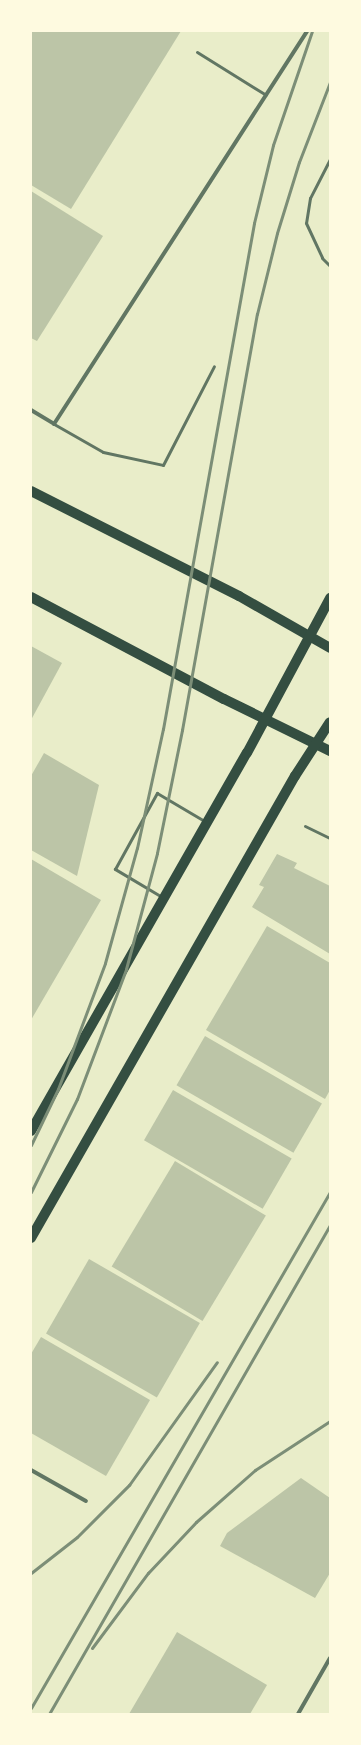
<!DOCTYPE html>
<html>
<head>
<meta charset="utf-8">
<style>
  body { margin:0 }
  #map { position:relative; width:361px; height:1745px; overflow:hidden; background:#e9edc9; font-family:Cabin,sans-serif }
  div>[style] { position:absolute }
  .building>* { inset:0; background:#bcc5a7; transform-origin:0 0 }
  .service>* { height:3px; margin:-1.5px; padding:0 1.5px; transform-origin:1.5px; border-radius:1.5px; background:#617663 }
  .minor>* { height:4px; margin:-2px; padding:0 2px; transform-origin:2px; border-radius:2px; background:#617663 }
  .primary>* { height:10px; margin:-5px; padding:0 5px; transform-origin:5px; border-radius:5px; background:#344e41 }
  .rail>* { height:3px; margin:-1.5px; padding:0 1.5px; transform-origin:1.5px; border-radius:1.5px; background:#7c8e77 }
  span { translate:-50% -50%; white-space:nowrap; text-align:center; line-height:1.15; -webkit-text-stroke:4px #fefae0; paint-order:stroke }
  .frame { position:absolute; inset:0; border:32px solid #fefae0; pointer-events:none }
</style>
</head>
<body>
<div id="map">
  <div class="building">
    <div style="clip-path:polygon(31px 31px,181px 31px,71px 209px,31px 185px)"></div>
    <div style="clip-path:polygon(31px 191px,103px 236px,37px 341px,31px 338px)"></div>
    <div style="clip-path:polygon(31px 646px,62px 663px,31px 720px)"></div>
    <div style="clip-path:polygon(44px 753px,99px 785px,77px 876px,31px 850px,31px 776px)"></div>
    <div style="clip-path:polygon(277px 854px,297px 863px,294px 868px,330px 886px,330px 954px,252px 907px,264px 887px,259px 885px)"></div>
    <div style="clip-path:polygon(31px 859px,101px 900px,31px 1020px)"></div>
    <div style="clip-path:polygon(267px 926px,330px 963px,330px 1090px,325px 1099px,206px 1030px)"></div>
    <div style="left:205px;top:1036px;width:135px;height:57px;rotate:30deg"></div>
    <div style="left:173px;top:1090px;width:137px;height:58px;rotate:30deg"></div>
    <div style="left:175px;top:1161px;width:106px;height:123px;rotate:31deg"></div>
    <div style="left:89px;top:1259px;width:128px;height:86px;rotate:30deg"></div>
    <div style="clip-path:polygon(41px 1337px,150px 1400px,106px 1476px,31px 1433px,31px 1354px)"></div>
    <div style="clip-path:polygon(301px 1478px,330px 1498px,330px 1573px,315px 1598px,220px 1546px,227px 1533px)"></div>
    <div style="clip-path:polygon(177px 1632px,267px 1685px,250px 1714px,129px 1714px)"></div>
  </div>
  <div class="service">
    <div style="left:197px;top:52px;width:81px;rotate:31.9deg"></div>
    <div style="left:330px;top:159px;width:44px;rotate:117.1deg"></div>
    <div style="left:310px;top:198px;width:25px;rotate:99deg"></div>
    <div style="left:306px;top:223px;width:38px;rotate:65deg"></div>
    <div style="left:322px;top:258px;width:11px;rotate:45deg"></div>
    <div style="left:54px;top:424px;width:56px;rotate:29.7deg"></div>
    <div style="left:103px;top:452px;width:61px;rotate:12.2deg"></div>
    <div style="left:163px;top:465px;width:111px;rotate:-62.7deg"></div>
    <div style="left:305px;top:826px;width:28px;rotate:26deg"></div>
    <div style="left:162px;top:897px;width:55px;rotate:-149.2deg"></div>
    <div style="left:115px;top:869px;width:87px;rotate:-61.1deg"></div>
    <div style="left:157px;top:793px;width:57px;rotate:30.6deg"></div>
  </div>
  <div class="minor">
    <div style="left:31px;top:410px;width:27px;rotate:31deg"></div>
    <div style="left:54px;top:424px;width:467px;rotate:-57.2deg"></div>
    <div style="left:31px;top:1470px;width:63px;rotate:29.4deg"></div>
    <div style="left:298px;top:1714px;width:64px;rotate:-60.3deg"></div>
  </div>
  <div class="primary">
    <div style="left:31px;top:491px;width:233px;rotate:26.8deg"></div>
    <div style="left:239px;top:596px;width:105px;rotate:29.7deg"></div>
    <div style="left:31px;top:597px;width:218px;rotate:27.9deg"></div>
    <div style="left:224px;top:699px;width:118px;rotate:26.1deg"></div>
    <div style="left:31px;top:1131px;width:435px;rotate:-60.3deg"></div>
    <div style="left:247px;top:753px;width:176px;rotate:-61.8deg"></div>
    <div style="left:31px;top:1238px;width:532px;rotate:-60.26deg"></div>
    <div style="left:295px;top:776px;width:64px;rotate:-57.1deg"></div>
  </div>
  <div class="rail">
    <div style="left:31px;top:1145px;width:62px;rotate:-64.3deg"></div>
    <div style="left:58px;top:1089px;width:134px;rotate:-69.5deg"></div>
    <div style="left:105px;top:963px;width:119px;rotate:-74.5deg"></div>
    <div style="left:137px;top:848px;width:122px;rotate:-77.7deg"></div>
    <div style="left:163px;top:729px;width:514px;rotate:-79.8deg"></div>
    <div style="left:254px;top:223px;width:80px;rotate:-76.3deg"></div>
    <div style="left:273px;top:145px;width:120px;rotate:-71.1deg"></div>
    <div style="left:31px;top:1192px;width:104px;rotate:-63.7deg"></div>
    <div style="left:77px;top:1099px;width:139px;rotate:-69.3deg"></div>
    <div style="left:126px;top:969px;width:120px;rotate:-75deg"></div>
    <div style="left:157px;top:853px;width:126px;rotate:-78.5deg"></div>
    <div style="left:182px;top:730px;width:423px;rotate:-79.8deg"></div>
    <div style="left:257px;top:314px;width:83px;rotate:-76.1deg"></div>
    <div style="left:277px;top:233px;width:74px;rotate:-72.8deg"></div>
    <div style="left:299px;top:162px;width:86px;rotate:-68.8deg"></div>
    <div style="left:31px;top:1573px;width:58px;rotate:-38deg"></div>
    <div style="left:77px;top:1537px;width:74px;rotate:-45deg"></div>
    <div style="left:129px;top:1485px;width:151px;rotate:-54.4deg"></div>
    <div style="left:92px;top:1648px;width:94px;rotate:-53.3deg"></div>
    <div style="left:148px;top:1573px;width:70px;rotate:-46.7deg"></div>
    <div style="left:196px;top:1522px;width:79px;rotate:-41.4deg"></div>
    <div style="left:255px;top:1470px;width:90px;rotate:-33.2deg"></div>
    <div style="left:31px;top:1708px;width:596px;rotate:-59.91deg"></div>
    <div style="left:49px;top:1714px;width:564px;rotate:-60.12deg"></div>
  </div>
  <div class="frame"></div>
</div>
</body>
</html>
